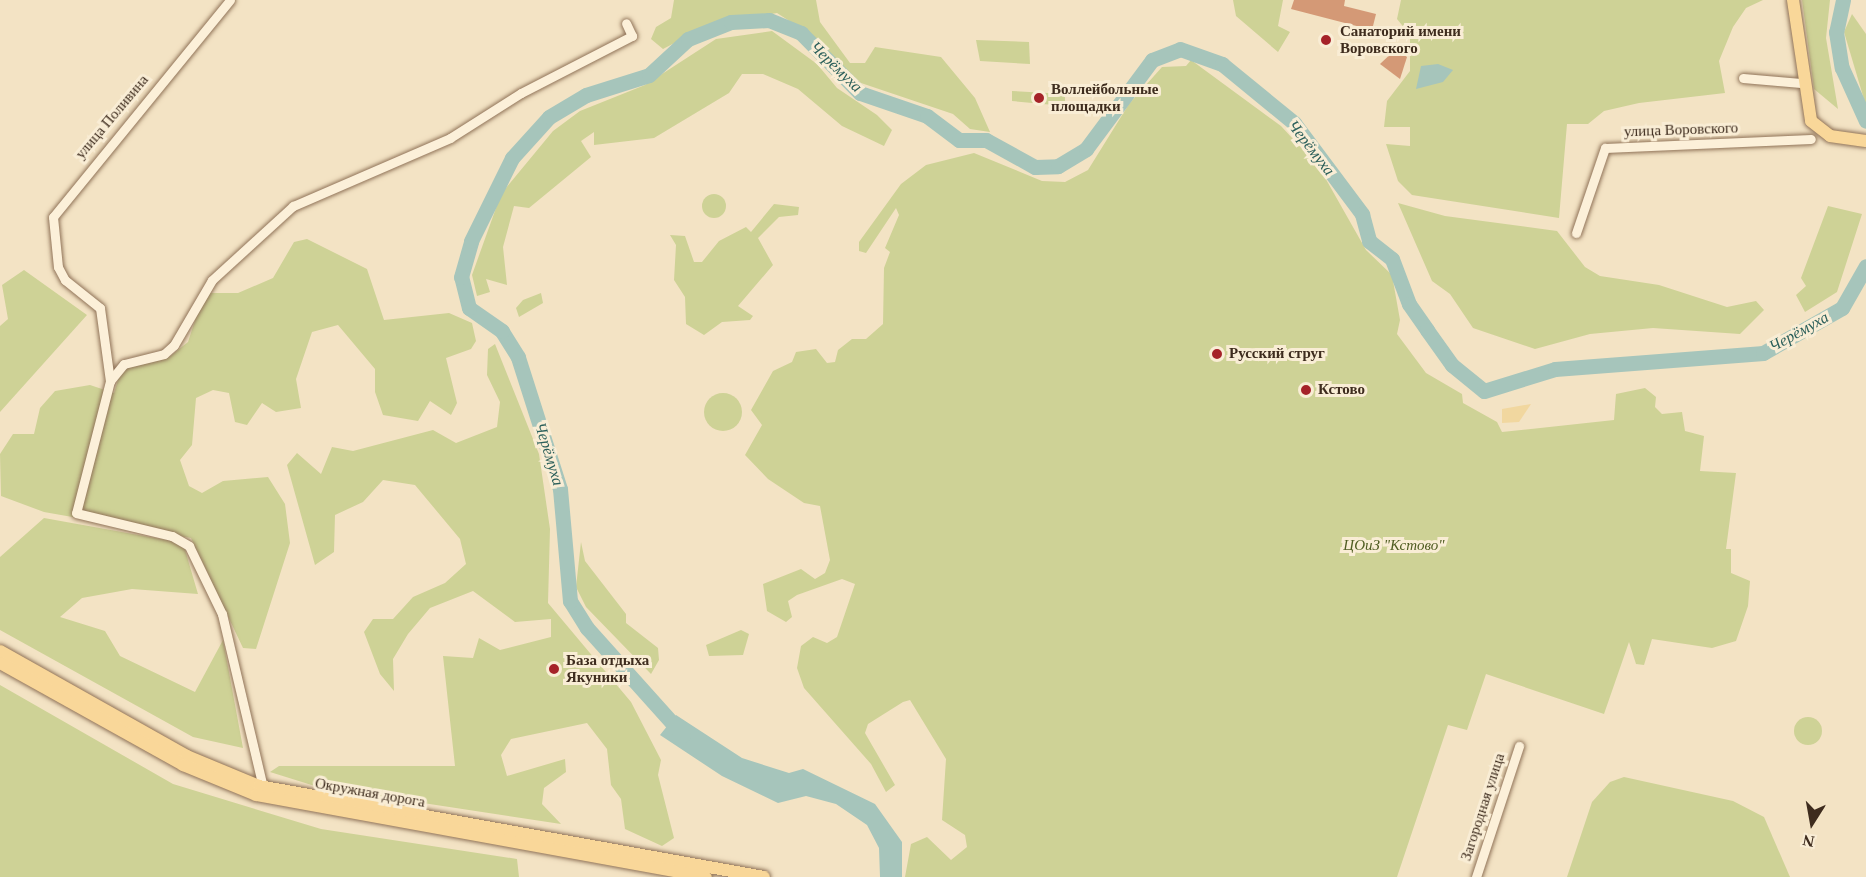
<!DOCTYPE html>
<html>
<head>
<meta charset="utf-8">
<style>
  body { margin:0 }
  #map { position:relative; width:1866px; height:877px; overflow:hidden; background:#f3e3c4; font-family:"Times New Roman",serif }
  div>[style] { position:absolute }
  .green>* { inset:0; background:#ced296 }
  .round { border-radius:50% }
  .sand>* { inset:0; background:#f1d79f }
  .water>* { inset:0; background:#a6c5bb }
  .river>* { height:15px; margin:-7.5px; padding:0 7.5px; transform-origin:7.5px; border-radius:7.5px; background:#a6c5bb }
  .building>* { inset:0; background:#d49976 }
  .roads { filter:drop-shadow(0 0 2px #907358) drop-shadow(0 0 2px #907358) }
  .minor>* { height:9px; margin:-4.5px; padding:0 4.5px; transform-origin:4.5px; border-radius:4.5px; background:#fcf0d9 }
  .major>* { height:12px; margin:-6px; padding:0 6px; transform-origin:6px; border-radius:6px; background:#f9d799 }
  .dots>* { width:16px; height:16px; translate:-50% -50%; box-sizing:border-box; border:3px solid #f9edd5; border-radius:50% }
  span { translate:-50% -50%; white-space:nowrap; text-align:center; line-height:1.15; -webkit-text-stroke:6px #f9edd5; paint-order:stroke }
  .poi-label { font-size:15px; color:#3e2c1e; font-weight:700 }
  .left { translate:0 -50%; text-align:left }
  .street-label { font-size:15px; color:#3e2c1e }
  .park-label { font-size:15px; color:#505d22; font-style:italic }
  .water-label { font-size:16px; color:#2b5f5a; font-style:italic }
  .north { position:absolute; left:1782px; top:793px; width:60px; height:60px; -webkit-text-stroke:4px #f9edd5; paint-order:stroke; rotate:191deg; font-size:16px; font-weight:700; line-height:24px; text-align:center; color:#3e2c1e }
  .north::after { content:''; display:block; margin:auto; width:21px; height:27px; background:#3e2c1e; clip-path:polygon(50% 0,100% 100%,50% 72%,0 100%) }
</style>
</head>
<body>
<div id="map">
  <div class="green">
    <div style="clip-path:polygon(674px 0,816px 0,820px 22px,850px 63px,865px 63px,875px 47px,941px 57px,975px 98px,990px 132px,970px 129px,953px 114px,861px 83px,808px 33px,777px 13px,707px 26px,663px 49px,651px 39px,656px 27px,671px 18px)"></div>
    <div style="clip-path:polygon(1233px 0,1283px 0,1278px 26px,1290px 32px,1278px 52px,1236px 16px)"></div>
    <div style="clip-path:polygon(1401px 0,1763px 0,1746px 8px,1733px 27px,1719px 61px,1725px 93px,1639px 103px,1604px 111px,1588px 124px,1567px 124px,1559px 218px,1412px 195px,1398px 181px,1386px 144px,1410px 146px,1410px 127px,1384px 127px,1387px 101px,1410px 71px,1410px 35px,1397px 19px)"></div>
    <div style="clip-path:polygon(1802px 0,1830px 0,1826px 38px,1838px 109px,1814px 89px)"></div>
    <div style="clip-path:polygon(1852px 14px,1866px 34px,1866px 106px,1844px 32px)"></div>
    <div style="clip-path:polygon(772px 31px,817px 64px,837px 88px,877px 115px,892px 130px,884px 146px,842px 126px,798px 89px,763px 74px,742px 74px,729px 93px,654px 138px,594px 145px,594px 132px,581px 141px,591px 157px,529px 208px,514px 206px,503px 247px,507px 285px,486px 279px,490px 292px,477px 296px,472px 275px,501px 194px,553px 131px,580px 111px,645px 85px,716px 39px)"></div>
    <div style="clip-path:polygon(976px 40px,1029px 42px,1030px 64px,980px 61px)"></div>
    <div style="clip-path:polygon(1191px 60px,1281px 126px,1319px 167px,1366px 250px,1392px 275px,1400px 320px,1397px 334px,1426px 373px,1462px 394px,1463px 403px,1497px 422px,1502px 432px,1614px 420px,1616px 394px,1645px 388px,1656px 397px,1655px 407px,1662px 414px,1682px 412px,1685px 431px,1704px 436px,1700px 471px,1736px 473px,1726px 549px,1731px 549px,1731px 573px,1750px 581px,1748px 606px,1736px 641px,1712px 648px,1652px 639px,1644px 665px,1636px 664px,1629px 642px,1604px 714px,1486px 674px,1467px 730px,1448px 725px,1397px 877px,905px 877px,911px 844px,927px 837px,951px 860px,967px 847px,965px 835px,942px 820px,946px 759px,910px 700px,903px 702px,868px 724px,865px 733px,895px 785px,886px 792px,871px 764px,804px 688px,797px 668px,801px 646px,813px 637px,827px 643px,837px 637px,855px 584px,842px 579px,797px 595px,788px 601px,792px 617px,786px 622px,767px 611px,763px 584px,801px 569px,815px 579px,825px 573px,830px 560px,820px 506px,804px 503px,768px 479px,745px 455px,762px 425px,751px 410px,773px 371px,792px 362px,796px 352px,816px 349px,827px 363px,835px 362px,838px 350px,852px 339px,866px 339px,883px 324px,884px 268px,890px 252px,885px 248px,899px 215px,896px 208px,866px 253px,859px 251px,859px 242px,901px 184px,926px 165px,974px 153px,1042px 181px,1065px 182px,1088px 170px,1129px 104px,1162px 67px,1186px 66px)"></div>
    <div style="clip-path:polygon(1012px 91px,1065px 94px,1065px 106px,1012px 101px)"></div>
    <div class="round" style="left:702px;top:194px;width:24px;height:24px"></div>
    <div style="clip-path:polygon(1398px 203px,1445px 216px,1557px 231px,1585px 267px,1600px 276px,1659px 285px,1727px 307px,1756px 301px,1764px 310px,1740px 334px,1653px 328px,1590px 334px,1535px 349px,1473px 328px,1450px 294px,1432px 281px)"></div>
    <div style="clip-path:polygon(774px 204px,799px 207px,798px 215px,779px 217px,758px 238px,773px 265px,738px 306px,753px 316px,750px 320px,722px 322px,704px 335px,686px 324px,685px 297px,674px 280px,676px 245px,670px 235px,685px 236px,694px 262px,702px 262px,719px 241px,746px 227px,751px 232px)"></div>
    <div style="clip-path:polygon(1828px 206px,1862px 214px,1837px 292px,1805px 312px,1796px 295px,1806px 286px,1801px 278px)"></div>
    <div style="clip-path:polygon(307px 239px,367px 269px,384px 320px,449px 313px,472px 323px,476px 341px,471px 349px,446px 358px,457px 403px,451px 415px,430px 401px,418px 421px,383px 415px,375px 392px,375px 369px,338px 325px,312px 332px,296px 379px,301px 408px,276px 412px,262px 403px,247px 425px,235px 422px,229px 393px,213px 390px,196px 398px,192px 445px,180px 460px,189px 486px,202px 493px,223px 481px,268px 477px,285px 504px,290px 543px,256px 649px,243px 648px,191px 538px,44px 512px,1px 496px,0 454px,13px 434px,34px 434px,40px 408px,55px 391px,90px 385px,114px 393px,121px 370px,168px 358px,188px 342px,204px 293px,238px 293px,273px 278px,294px 242px)"></div>
    <div style="clip-path:polygon(24px 270px,87px 315px,0 412px,0 326px,8px 319px,2px 285px)"></div>
    <div style="clip-path:polygon(541px 293px,543px 303px,519px 317px,516px 308px,523px 300px)"></div>
    <div style="clip-path:polygon(495px 344px,539px 454px,550px 529px,548px 603px,631px 702px,661px 760px,658px 775px,674px 838px,662px 846px,625px 829px,621px 799px,611px 785px,607px 749px,587px 723px,511px 739px,501px 755px,507px 776px,565px 759px,566px 772px,544px 788px,542px 804px,561px 824px,318px 787px,270px 772px,279px 766px,455px 766px,443px 656px,473px 658px,479px 638px,500px 650px,551px 637px,551px 619px,515px 622px,473px 591px,430px 608px,408px 634px,393px 659px,394px 691px,380px 674px,364px 632px,373px 619px,393px 619px,413px 597px,445px 583px,466px 564px,460px 539px,415px 485px,383px 480px,363px 502px,335px 515px,334px 552px,315px 565px,287px 465px,297px 453px,321px 474px,332px 447px,353px 451px,433px 430px,456px 443px,497px 427px,500px 402px,487px 375px,488px 349px)"></div>
    <div class="round" style="left:704px;top:393px;width:38px;height:38px"></div>
    <div style="clip-path:polygon(44px 518px,183px 543px,198px 594px,132px 589px,82px 598px,60px 617px,105px 631px,120px 656px,195px 692px,223px 640px,243px 748px,193px 737px,0 630px,0 557px)"></div>
    <div style="clip-path:polygon(581px 542px,585px 561px,626px 614px,626px 623px,658px 648px,659px 660px,651px 674px,586px 607px,576px 587px)"></div>
    <div style="clip-path:polygon(741px 630px,749px 634px,743px 655px,709px 656px,706px 645px)"></div>
    <div style="clip-path:polygon(0 685px,173px 784px,321px 829px,517px 859px,519px 877px,0 877px)"></div>
    <div class="round" style="left:1794px;top:717px;width:28px;height:28px"></div>
    <div style="clip-path:polygon(1624px 777px,1733px 801px,1764px 817px,1790px 877px,1567px 877px,1592px 802px,1610px 782px)"></div>
  </div>
  <div class="sand">
    <div style="clip-path:polygon(1531px 404px,1519px 422px,1502px 423px,1502px 409px)"></div>
  </div>
  <div class="water">
    <div style="clip-path:polygon(1438px 64px,1453px 70px,1443px 82px,1416px 89px,1421px 66px)"></div>
    <div style="clip-path:polygon(676px 715px,742px 758px,789px 773px,803px 769px,875px 804px,902px 842px,902px 877px,880px 877px,879px 848px,867px 825px,836px 804px,806px 796px,778px 803px,722px 776px,660px 735px)"></div>
  </div>
  <div class="river">
    <div style="left:1843px;top:0;width:33px;rotate:102deg"></div>
    <div style="left:1836px;top:32px;width:36px;rotate:81deg"></div>
    <div style="left:1842px;top:68px;width:58px;rotate:65.6deg"></div>
    <div style="left:683px;top:735px;width:144px;rotate:-131.9deg"></div>
    <div style="left:587px;top:628px;width:32px;rotate:-122deg"></div>
    <div style="left:570px;top:601px;width:112px;rotate:-95.1deg"></div>
    <div style="left:560px;top:489px;width:139px;rotate:-107.7deg"></div>
    <div style="left:518px;top:357px;width:31px;rotate:-122deg"></div>
    <div style="left:502px;top:331px;width:40px;rotate:-145.1deg"></div>
    <div style="left:469px;top:308px;width:32px;rotate:-104deg"></div>
    <div style="left:461px;top:277px;width:37px;rotate:-74deg"></div>
    <div style="left:471px;top:241px;width:93px;rotate:-63.7deg"></div>
    <div style="left:512px;top:158px;width:55px;rotate:-47.9deg"></div>
    <div style="left:549px;top:117px;width:43px;rotate:-30.7deg"></div>
    <div style="left:586px;top:95px;width:66px;rotate:-17.6deg"></div>
    <div style="left:649px;top:75px;width:53px;rotate:-42.7deg"></div>
    <div style="left:688px;top:39px;width:46px;rotate:-21.6deg"></div>
    <div style="left:731px;top:22px;width:38px;rotate:-3deg"></div>
    <div style="left:769px;top:20px;width:35px;rotate:22deg"></div>
    <div style="left:801px;top:33px;width:84px;rotate:45.5deg"></div>
    <div style="left:860px;top:93px;width:71px;rotate:18.9deg"></div>
    <div style="left:927px;top:116px;width:40px;rotate:37deg"></div>
    <div style="left:959px;top:140px;width:27px"></div>
    <div style="left:986px;top:140px;width:56px;rotate:28.9deg"></div>
    <div style="left:1035px;top:167px;width:23px;rotate:-2deg"></div>
    <div style="left:1058px;top:166px;width:33px;rotate:-31deg"></div>
    <div style="left:1086px;top:149px;width:111px;rotate:-53.4deg"></div>
    <div style="left:1152px;top:60px;width:30px;rotate:-21deg"></div>
    <div style="left:1180px;top:49px;width:45px;rotate:19.7deg"></div>
    <div style="left:1222px;top:64px;width:93px;rotate:39.3deg"></div>
    <div style="left:1294px;top:123px;width:114px;rotate:53.2deg"></div>
    <div style="left:1362px;top:214px;width:28px;rotate:75deg"></div>
    <div style="left:1369px;top:241px;width:29px;rotate:38deg"></div>
    <div style="left:1392px;top:259px;width:48px;rotate:69.3deg"></div>
    <div style="left:1409px;top:304px;width:32px;rotate:55deg"></div>
    <div style="left:1427px;top:330px;width:43px;rotate:54.5deg"></div>
    <div style="left:1452px;top:365px;width:41px;rotate:39.1deg"></div>
    <div style="left:1484px;top:391px;width:74px;rotate:-17.2deg"></div>
    <div style="left:1555px;top:369px;width:209px;rotate:-4.4deg"></div>
    <div style="left:1763px;top:353px;width:91px;rotate:-29.7deg"></div>
    <div style="left:1842px;top:308px;width:48px;rotate:-60.3deg"></div>
  </div>
  <div class="building">
    <div style="clip-path:polygon(1294px 0,1345px 0,1344px 6px,1376px 14px,1372px 30px,1291px 9px)"></div>
    <div style="clip-path:polygon(1396px 49px,1407px 57px,1400px 79px,1380px 64px)"></div>
  </div>
  <div class="roads">
    <div class="minor">
      <div style="left:230px;top:0;width:280px;rotate:129.2deg"></div>
      <div style="left:53px;top:217px;width:50px;rotate:84.3deg"></div>
      <div style="left:58px;top:267px;width:15px;rotate:62deg"></div>
      <div style="left:65px;top:280px;width:45px;rotate:38.7deg"></div>
      <div style="left:100px;top:308px;width:74px;rotate:82.2deg"></div>
      <div style="left:110px;top:381px;width:136px;rotate:104.4deg"></div>
      <div style="left:76px;top:513px;width:99px;rotate:13.5deg"></div>
      <div style="left:172px;top:536px;width:20px;rotate:30deg"></div>
      <div style="left:189px;top:546px;width:76px;rotate:64.1deg"></div>
      <div style="left:222px;top:614px;width:182px;rotate:76.7deg"></div>
      <div style="left:1743px;top:78px;width:58px;rotate:4.9deg"></div>
      <div style="left:1576px;top:233px;width:90px;rotate:-71.2deg"></div>
      <div style="left:1605px;top:148px;width:206px;rotate:-2.5deg"></div>
      <div style="left:110px;top:381px;width:22px;rotate:-51deg"></div>
      <div style="left:124px;top:364px;width:41px;rotate:-14deg"></div>
      <div style="left:164px;top:354px;width:13px;rotate:-42deg"></div>
      <div style="left:174px;top:345px;width:75px;rotate:-59.7deg"></div>
      <div style="left:212px;top:280px;width:110px;rotate:-42.4deg"></div>
      <div style="left:293px;top:206px;width:171px;rotate:-23.4deg"></div>
      <div style="left:450px;top:138px;width:84px;rotate:-32.4deg"></div>
      <div style="left:521px;top:93px;width:125px;rotate:-27.2deg"></div>
      <div style="left:632px;top:36px;width:14px;rotate:-115deg"></div>
      <div style="left:1476px;top:877px;width:138px;rotate:-71.8deg"></div>
    </div>
    <div class="major">
      <div style="left:1793px;top:0;width:122px;rotate:81.5deg"></div>
      <div style="left:1811px;top:121px;width:24px;rotate:38deg"></div>
      <div style="left:1830px;top:136px;width:36px;rotate:8deg"></div>
      <div style="left:0;top:651px;width:214px;rotate:29.3deg"></div>
      <div style="left:187px;top:756px;width:78px;rotate:22.6deg"></div>
      <div style="left:259px;top:786px;width:513px;rotate:10.21deg"></div>
      <div style="left:0;top:663px;width:210px;rotate:29.1deg"></div>
      <div style="left:183px;top:765px;width:79px;rotate:22.3deg"></div>
      <div style="left:256px;top:795px;width:457px;rotate:10.3deg"></div>
    </div>
  </div>
  <div class="dots">
    <div style="left:1326px;top:40px;background:#a52228"></div>
    <div style="left:1039px;top:98px;background:#a52228"></div>
    <div style="left:1217px;top:354px;background:#a52228"></div>
    <div style="left:1306px;top:390px;background:#a52228"></div>
    <div style="left:554px;top:669px;background:#a52228"></div>
  </div>
  <div class="poi-label">
    <span class="left" style="left:1340px;top:40px">Санаторий имени<br>Воровского</span>
    <span class="left" style="left:1051px;top:98px">Воллейбольные<br>площадки</span>
    <span class="left" style="left:1229px;top:354px">Русский струг</span>
    <span class="left" style="left:1318px;top:390px">Кстово</span>
    <span class="left" style="left:566px;top:669px">База отдыха<br>Якуники</span>
  </div>
  <div class="street-label">
    <span style="left:112px;top:117px;rotate:-50deg">улица Поливина</span>
    <span style="left:1681px;top:130px;rotate:-2deg">улица Воровского</span>
    <span style="left:370px;top:793px;rotate:10deg">Окружная дорога</span>
    <span style="left:1483px;top:807px;rotate:-72deg">Загородная улица</span>
  </div>
  <div class="park-label">
    <span style="left:1394px;top:546px">ЦОиЗ "Кстово"</span>
  </div>
  <div class="water-label">
    <span style="left:836px;top:67px;rotate:44deg">Черёмуха</span>
    <span style="left:1311px;top:148px;rotate:52deg">Черёмуха</span>
    <span style="left:1799px;top:332px;rotate:-29deg">Черёмуха</span>
    <span style="left:549px;top:454px;rotate:73deg">Черёмуха</span>
  </div>
  <div class="north">N</div>
</div>
</body>
</html>
